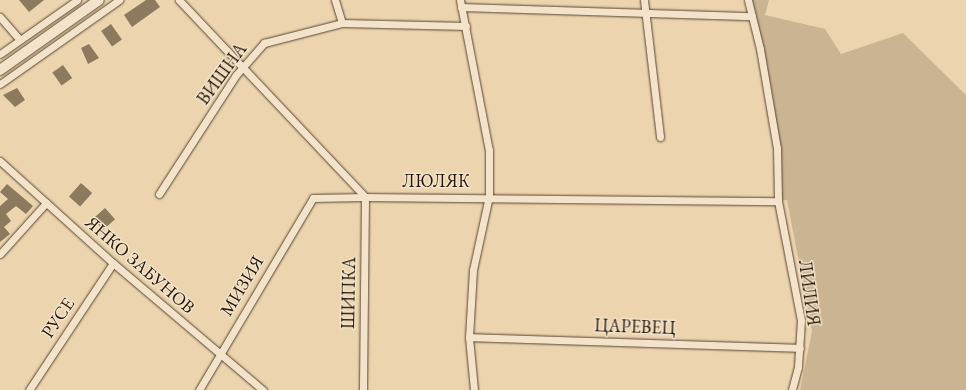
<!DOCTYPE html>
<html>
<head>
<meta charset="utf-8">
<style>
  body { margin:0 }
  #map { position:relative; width:966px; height:390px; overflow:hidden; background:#ecd4ae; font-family:"EB Garamond",serif }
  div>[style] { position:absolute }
  .green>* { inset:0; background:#cab492 }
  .building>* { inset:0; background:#8c795e; transform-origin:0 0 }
  .roads { filter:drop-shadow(0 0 1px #574631) drop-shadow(0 0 1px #574631) }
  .street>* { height:7px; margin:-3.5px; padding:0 3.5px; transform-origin:3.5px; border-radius:3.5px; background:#f3e3ca }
  .secondary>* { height:10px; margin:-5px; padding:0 5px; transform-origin:5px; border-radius:5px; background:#f3e3ca }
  span { translate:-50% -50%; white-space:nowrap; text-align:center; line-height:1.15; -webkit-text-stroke:3px #f3e3ca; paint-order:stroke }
  .street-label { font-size:18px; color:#251607 }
</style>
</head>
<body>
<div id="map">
  <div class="green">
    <div style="clip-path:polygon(748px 0,769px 0,765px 15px,825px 29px,841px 54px,903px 33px,966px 95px,966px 390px,800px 390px,812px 331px,787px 200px,778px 201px,777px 148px)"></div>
  </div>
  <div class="building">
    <div style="clip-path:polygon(19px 0,44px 0,29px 12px)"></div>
    <div style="clip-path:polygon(146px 0,155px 0,160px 7px,132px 27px,124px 15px)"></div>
    <div style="left:111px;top:24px;width:19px;height:12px;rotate:55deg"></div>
    <div style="clip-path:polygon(89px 44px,99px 58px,88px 64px,81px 48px)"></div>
    <div style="left:63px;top:65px;width:16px;height:13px;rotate:55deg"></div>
    <div style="clip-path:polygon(17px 88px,25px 100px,15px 107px,3px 95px)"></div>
    <div style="left:81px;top:183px;width:15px;height:18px;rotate:42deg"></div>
    <div style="clip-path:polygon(7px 184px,33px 206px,26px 214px,16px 206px,6px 214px,11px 221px,4px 227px,10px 234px,0 242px,0 206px,8px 199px,0 192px)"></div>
    <div style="left:105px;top:208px;width:15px;height:16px;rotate:48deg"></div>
  </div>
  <div class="roads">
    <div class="street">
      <div style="left:179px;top:0;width:271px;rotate:46.6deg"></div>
      <div style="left:365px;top:197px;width:413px;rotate:0.6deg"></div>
      <div style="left:335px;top:0;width:24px;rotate:73deg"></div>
      <div style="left:460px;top:0;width:153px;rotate:79.1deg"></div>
      <div style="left:489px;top:150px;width:46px;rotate:90deg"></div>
      <div style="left:489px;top:196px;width:76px;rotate:102.2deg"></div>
      <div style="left:473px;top:270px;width:67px;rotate:93.4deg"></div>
      <div style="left:469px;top:337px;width:53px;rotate:84.6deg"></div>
      <div style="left:644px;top:0;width:138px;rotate:83.3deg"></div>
      <div style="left:748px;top:0;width:50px;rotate:76.2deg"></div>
      <div style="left:760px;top:49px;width:100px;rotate:80.3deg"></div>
      <div style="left:777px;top:148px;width:53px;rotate:88.9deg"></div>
      <div style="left:778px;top:201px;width:121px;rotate:79.1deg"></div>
      <div style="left:801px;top:320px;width:47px;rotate:93.7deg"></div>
      <div style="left:798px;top:367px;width:24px;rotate:105deg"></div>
      <div style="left:461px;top:7px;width:291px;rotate:1.8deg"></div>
      <div style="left:0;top:17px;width:30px;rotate:49deg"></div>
      <div style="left:0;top:54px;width:94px;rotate:-35deg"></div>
      <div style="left:0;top:84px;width:146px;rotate:-35.2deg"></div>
      <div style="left:0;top:161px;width:152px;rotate:42.1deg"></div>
      <div style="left:113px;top:263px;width:197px;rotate:40.3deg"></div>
      <div style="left:159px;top:194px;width:142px;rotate:-57.1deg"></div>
      <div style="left:236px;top:75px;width:43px;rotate:-48.8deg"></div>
      <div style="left:264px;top:43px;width:81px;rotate:-14.4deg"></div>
      <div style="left:342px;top:23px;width:124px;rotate:1.4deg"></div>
      <div style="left:0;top:254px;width:69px;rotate:-48deg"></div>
      <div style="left:469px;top:337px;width:331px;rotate:1.9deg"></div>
      <div style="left:29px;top:390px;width:152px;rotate:-56.5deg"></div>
      <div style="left:199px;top:390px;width:223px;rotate:-59.3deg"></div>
      <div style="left:313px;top:198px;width:52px;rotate:-1.1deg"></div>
      <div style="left:365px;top:197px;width:193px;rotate:90.6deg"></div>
    </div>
    <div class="secondary">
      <div style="left:0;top:70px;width:121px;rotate:-35.3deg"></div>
    </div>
  </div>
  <div class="street-label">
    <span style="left:222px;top:74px;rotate:-54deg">ВИШНА</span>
    <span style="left:436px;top:181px">ЛЮЛЯК</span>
    <span style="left:140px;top:265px;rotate:41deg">ЯНКО ЗАБУНОВ</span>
    <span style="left:242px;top:286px;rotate:-59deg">МИЗИЯ</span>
    <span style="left:349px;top:293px;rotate:-89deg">ШИПКА</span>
    <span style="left:809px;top:293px;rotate:82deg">ЛИЛИЯ</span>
    <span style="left:58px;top:318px;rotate:-56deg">РУСЕ</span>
    <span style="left:635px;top:327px;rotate:2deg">ЦАРЕВЕЦ</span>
  </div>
</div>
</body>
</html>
